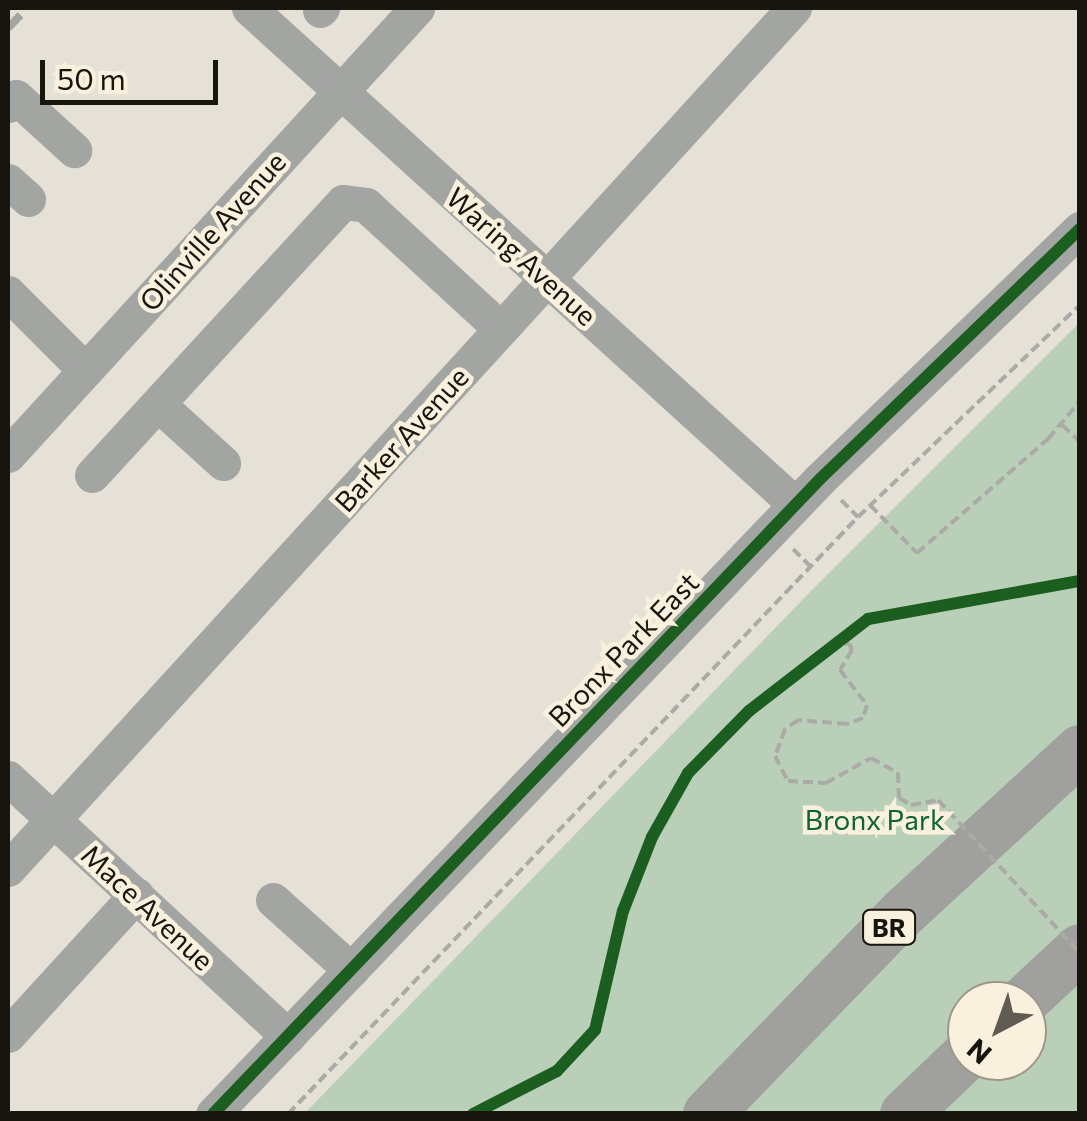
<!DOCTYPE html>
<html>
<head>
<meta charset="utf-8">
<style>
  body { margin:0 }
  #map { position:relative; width:1087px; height:1121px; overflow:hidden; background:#e6e1d6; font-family:Commissioner,sans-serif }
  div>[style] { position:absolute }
  .green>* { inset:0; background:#b9cfb8 }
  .path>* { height:4px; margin-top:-2px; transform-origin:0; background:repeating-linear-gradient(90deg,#aaaaa6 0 10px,transparent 0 15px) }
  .minor>* { height:35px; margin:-17.5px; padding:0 17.5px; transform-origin:17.5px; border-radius:17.5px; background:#a3a5a3 }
  .highway>* { height:50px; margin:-25px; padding:0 25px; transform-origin:25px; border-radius:25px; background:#a0a19e }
  .rail>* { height:8px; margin-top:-4px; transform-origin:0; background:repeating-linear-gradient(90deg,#a5a5a0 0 18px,transparent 0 36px) }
  .path-bridge>* { height:4px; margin-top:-2px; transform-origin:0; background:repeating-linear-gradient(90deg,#aaaaa6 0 10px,transparent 0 15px) }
  .cycleway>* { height:12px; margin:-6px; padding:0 6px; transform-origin:6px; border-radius:6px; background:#1b5e20 }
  span { translate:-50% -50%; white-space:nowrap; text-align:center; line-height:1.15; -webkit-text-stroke:9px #f9f0dd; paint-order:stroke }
  .shield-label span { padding:2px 8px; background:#f9f0dd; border:2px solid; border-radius:8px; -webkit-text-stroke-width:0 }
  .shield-label { font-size:25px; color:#18150e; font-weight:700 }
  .street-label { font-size:28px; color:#18150e }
  .park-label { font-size:28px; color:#0c6432 }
  .frame { position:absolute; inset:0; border:10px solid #18150e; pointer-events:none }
  .north { position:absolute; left:947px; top:981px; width:100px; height:100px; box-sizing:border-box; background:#f9f0dd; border:2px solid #9f988a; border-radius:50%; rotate:221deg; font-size:28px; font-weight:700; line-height:40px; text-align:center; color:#18150e }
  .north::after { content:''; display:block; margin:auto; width:35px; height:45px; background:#605c54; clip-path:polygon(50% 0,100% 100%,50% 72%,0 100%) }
  .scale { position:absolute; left:40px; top:60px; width:178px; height:45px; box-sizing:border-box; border:5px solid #18150e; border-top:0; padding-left:12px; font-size:30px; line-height:35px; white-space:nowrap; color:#18150e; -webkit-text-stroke:8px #f9f0dd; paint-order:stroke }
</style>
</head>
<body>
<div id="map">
  <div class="green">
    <div style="clip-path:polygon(evenodd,1079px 323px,1079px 1113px,304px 1114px,812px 590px,1079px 323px,967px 1001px,1027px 1001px,1027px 1061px,967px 1061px,967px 1001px)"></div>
  </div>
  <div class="path">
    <div style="left:1062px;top:425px;width:25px;rotate:43deg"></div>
    <div style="left:841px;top:500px;width:24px;rotate:45deg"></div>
    <div style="left:870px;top:505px;width:67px;rotate:45.6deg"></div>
    <div style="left:917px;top:553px;width:174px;rotate:-41deg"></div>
    <div style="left:1048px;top:439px;width:50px;rotate:-49.9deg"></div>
    <div style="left:793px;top:549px;width:25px;rotate:45deg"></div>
    <div style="left:830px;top:648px;width:20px;rotate:-15deg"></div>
    <div style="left:849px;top:643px;width:8px;rotate:67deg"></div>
    <div style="left:852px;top:650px;width:23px;rotate:121deg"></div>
    <div style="left:840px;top:670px;width:44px;rotate:52.4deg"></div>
    <div style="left:867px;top:705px;width:14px;rotate:107deg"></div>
    <div style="left:863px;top:718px;width:17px;rotate:159deg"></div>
    <div style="left:847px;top:724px;width:49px;rotate:-175.3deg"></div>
    <div style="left:798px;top:720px;width:16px;rotate:145deg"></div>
    <div style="left:785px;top:729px;width:29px;rotate:110deg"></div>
    <div style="left:775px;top:756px;width:28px;rotate:63deg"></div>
    <div style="left:788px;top:781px;width:38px;rotate:3deg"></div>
    <div style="left:826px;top:783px;width:51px;rotate:-29.1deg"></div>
    <div style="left:871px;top:758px;width:31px;rotate:29deg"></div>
    <div style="left:898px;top:773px;width:25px;rotate:88deg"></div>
    <div style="left:899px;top:798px;width:14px;rotate:30deg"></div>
    <div style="left:911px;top:805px;width:27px;rotate:-10deg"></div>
    <div style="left:288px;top:1114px;width:825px;rotate:-46.33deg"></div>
    <div style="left:858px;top:517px;width:307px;rotate:-43.7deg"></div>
  </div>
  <div class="minor">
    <div style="left:249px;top:8px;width:738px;rotate:42.25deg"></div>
    <div style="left:320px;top:10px;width:3px;rotate:-45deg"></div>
    <div style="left:8px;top:105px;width:11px;rotate:-45deg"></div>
    <div style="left:16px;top:97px;width:79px;rotate:42.4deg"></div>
    <div style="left:8px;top:181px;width:27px;rotate:42deg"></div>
    <div style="left:8px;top:293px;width:109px;rotate:45deg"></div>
    <div style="left:158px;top:404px;width:88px;rotate:42.2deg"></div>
    <div style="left:8px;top:455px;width:606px;rotate:-47.54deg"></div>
    <div style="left:92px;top:475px;width:371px;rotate:-47.4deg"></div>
    <div style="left:343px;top:202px;width:23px;rotate:7deg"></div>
    <div style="left:366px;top:205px;width:183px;rotate:42.6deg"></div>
    <div style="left:8px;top:778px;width:381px;rotate:42.7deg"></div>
    <div style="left:8px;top:869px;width:1166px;rotate:-47.61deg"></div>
    <div style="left:273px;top:900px;width:105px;rotate:41.9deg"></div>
    <div style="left:8px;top:1035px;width:190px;rotate:-47.6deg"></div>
    <div style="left:213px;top:1114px;width:878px;rotate:-46.29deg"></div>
    <div style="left:820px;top:479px;width:361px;rotate:-43.9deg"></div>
  </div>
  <div class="highway">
    <div style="left:1024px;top:1001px;width:76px;rotate:-42.9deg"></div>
    <div style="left:708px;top:1114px;width:283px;rotate:-45.9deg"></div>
    <div style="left:905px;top:911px;width:238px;rotate:-42.6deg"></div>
    <div style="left:905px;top:1114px;width:86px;rotate:-43.6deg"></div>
  </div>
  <div class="rail">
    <div style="left:8px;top:28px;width:28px;rotate:-46deg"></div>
  </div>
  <div class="path-bridge">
    <div style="left:938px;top:800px;width:209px;rotate:47.1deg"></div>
  </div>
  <div class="cycleway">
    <div style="left:213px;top:1114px;width:878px;rotate:-46.29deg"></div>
    <div style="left:820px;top:479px;width:361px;rotate:-43.9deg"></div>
    <div style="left:473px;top:1114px;width:94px;rotate:-27.1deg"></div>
    <div style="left:557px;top:1071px;width:56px;rotate:-47.2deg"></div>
    <div style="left:595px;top:1030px;width:122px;rotate:-76.8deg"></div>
    <div style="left:623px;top:911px;width:79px;rotate:-68.6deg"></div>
    <div style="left:652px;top:837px;width:73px;rotate:-60.6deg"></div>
    <div style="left:688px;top:773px;width:87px;rotate:-45.5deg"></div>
    <div style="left:749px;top:711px;width:150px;rotate:-37.7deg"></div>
    <div style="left:868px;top:619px;width:215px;rotate:-10.2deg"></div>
  </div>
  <div class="shield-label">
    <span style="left:889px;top:927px">BR</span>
  </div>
  <div class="street-label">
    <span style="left:212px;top:231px;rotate:-48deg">Olinville Avenue</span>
    <span style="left:522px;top:256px;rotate:42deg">Waring Avenue</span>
    <span style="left:401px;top:439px;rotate:-48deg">Barker Avenue</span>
    <span style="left:623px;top:649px;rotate:-46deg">Bronx Park East</span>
    <span style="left:148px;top:907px;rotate:43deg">Mace Avenue</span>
  </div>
  <div class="park-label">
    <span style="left:875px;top:819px">Bronx Park</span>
  </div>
  <div class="frame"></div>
  <div class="north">N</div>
  <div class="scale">50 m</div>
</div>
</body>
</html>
